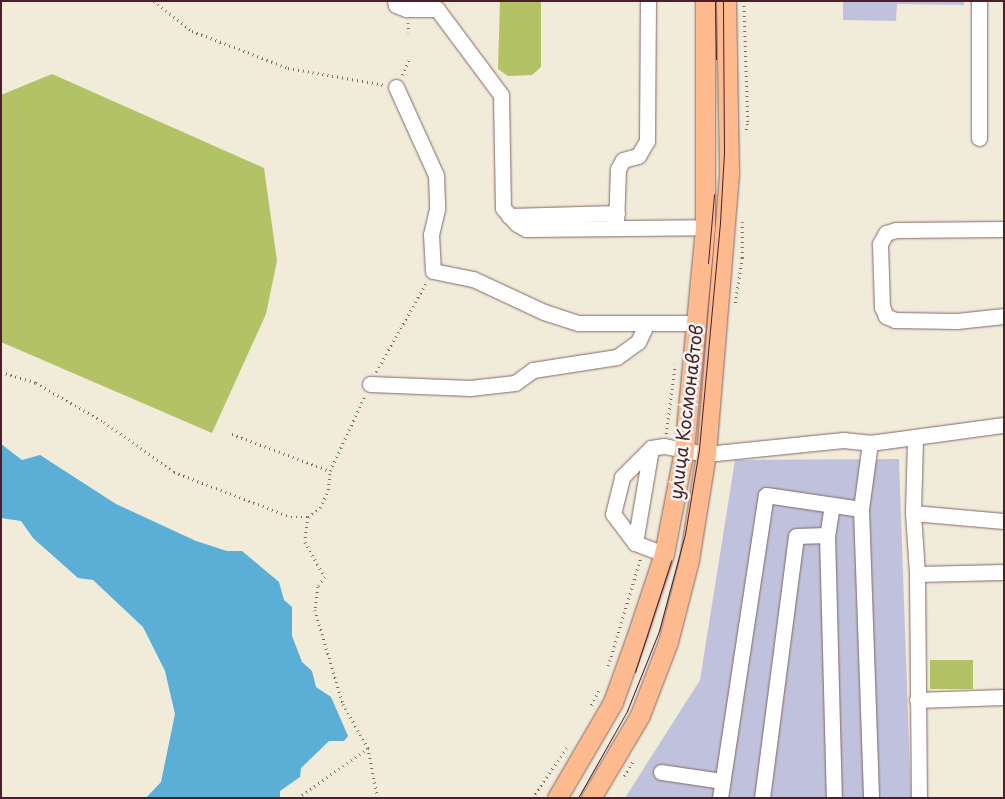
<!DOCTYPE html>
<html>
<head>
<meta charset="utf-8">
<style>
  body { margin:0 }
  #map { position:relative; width:1005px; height:799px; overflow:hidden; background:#f1ebd9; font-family:"Playpen Sans",sans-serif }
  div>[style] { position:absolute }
  .industrial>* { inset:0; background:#c0c2dd }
  .green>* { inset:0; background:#b3c265; transform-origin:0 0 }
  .water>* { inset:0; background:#5baed6 }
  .path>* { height:2.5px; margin-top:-1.25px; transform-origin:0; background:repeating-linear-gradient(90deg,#846668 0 1px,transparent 0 5px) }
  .roads { filter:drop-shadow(0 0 1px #846668) drop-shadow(0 0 1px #846668) }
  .minor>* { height:15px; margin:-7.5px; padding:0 7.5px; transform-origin:7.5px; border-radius:7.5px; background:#fff }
  .major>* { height:19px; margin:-9.5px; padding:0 9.5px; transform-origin:9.5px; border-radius:9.5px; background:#fcba8e }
  .tram>* { height:1px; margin:-0.5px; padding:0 0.5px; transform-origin:0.5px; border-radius:0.5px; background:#4a1f2b }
  span { translate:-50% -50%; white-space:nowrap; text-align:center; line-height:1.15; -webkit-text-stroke:5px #f6f6f2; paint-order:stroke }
  .street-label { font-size:18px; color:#4a1f2b }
  .frame { position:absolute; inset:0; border:2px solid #4a1f2b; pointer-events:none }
</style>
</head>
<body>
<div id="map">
  <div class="industrial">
    <div style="clip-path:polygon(843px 1px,973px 1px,964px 2px,964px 5px,897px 4px,896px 21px,843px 20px)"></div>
    <div style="clip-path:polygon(899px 459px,911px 798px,625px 798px,700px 680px,735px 460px)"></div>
  </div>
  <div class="green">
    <div style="clip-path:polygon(500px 1px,541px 1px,541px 67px,532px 75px,508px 76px,498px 69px)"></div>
    <div style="clip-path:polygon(52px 74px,264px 168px,277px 261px,266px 314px,212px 433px,1px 342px,1px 95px)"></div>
    <div style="left:930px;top:660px;width:43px;height:29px"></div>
  </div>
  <div class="water">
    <div style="clip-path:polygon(1px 444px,22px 460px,40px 455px,116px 504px,196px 541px,227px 551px,242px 551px,279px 582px,284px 600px,292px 607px,292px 636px,302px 662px,312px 671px,316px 687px,331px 697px,348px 736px,344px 741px,329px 741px,301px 768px,300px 777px,280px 791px,280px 798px,146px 798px,161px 782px,175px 714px,165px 671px,143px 627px,93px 580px,78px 578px,33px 538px,21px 521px,1px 518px)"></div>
  </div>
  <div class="path">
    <div style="left:154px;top:1px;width:48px;rotate:38.3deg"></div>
    <div style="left:192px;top:31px;width:103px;rotate:21.1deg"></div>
    <div style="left:288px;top:68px;width:97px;rotate:10deg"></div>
    <div style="left:744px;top:1px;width:123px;rotate:88.1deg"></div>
    <div style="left:748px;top:124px;width:10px;rotate:107deg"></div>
    <div style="left:408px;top:23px;width:10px;rotate:84deg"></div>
    <div style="left:402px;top:75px;width:19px;rotate:-65deg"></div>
    <div style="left:735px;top:303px;width:46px;rotate:-81.2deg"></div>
    <div style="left:742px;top:258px;width:36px;rotate:-90deg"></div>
    <div style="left:1px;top:372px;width:37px;rotate:17deg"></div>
    <div style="left:36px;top:383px;width:78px;rotate:29.8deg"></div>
    <div style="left:104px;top:422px;width:86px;rotate:35.5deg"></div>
    <div style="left:174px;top:472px;width:125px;rotate:21deg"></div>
    <div style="left:291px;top:517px;width:17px"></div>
    <div style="left:308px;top:517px;width:15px;rotate:-37deg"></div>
    <div style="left:320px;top:508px;width:20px;rotate:-66deg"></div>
    <div style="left:328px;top:490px;width:19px;rotate:-84deg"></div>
    <div style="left:330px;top:471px;width:84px;rotate:-65.3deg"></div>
    <div style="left:376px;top:372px;width:104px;rotate:-60.7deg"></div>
    <div style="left:232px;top:434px;width:105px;rotate:20.7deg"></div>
    <div style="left:666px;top:434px;width:70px;rotate:-82.6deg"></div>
    <div style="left:308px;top:517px;width:25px;rotate:97deg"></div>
    <div style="left:305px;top:542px;width:40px;rotate:60.3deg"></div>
    <div style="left:325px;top:577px;width:12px;rotate:125deg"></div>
    <div style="left:318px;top:587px;width:23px;rotate:97deg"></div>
    <div style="left:315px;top:610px;width:98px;rotate:73.4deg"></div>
    <div style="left:343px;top:704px;width:51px;rotate:60.4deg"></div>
    <div style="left:368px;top:748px;width:51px;rotate:78.7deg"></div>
    <div style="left:608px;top:666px;width:112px;rotate:-73.3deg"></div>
    <div style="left:591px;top:705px;width:17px;rotate:-62deg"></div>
    <div style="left:624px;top:776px;width:17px;rotate:-59deg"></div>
    <div style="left:298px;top:798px;width:86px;rotate:-35.5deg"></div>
    <div style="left:532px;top:798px;width:65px;rotate:-55.6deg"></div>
  </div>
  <div class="roads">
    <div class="minor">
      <div style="left:395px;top:1px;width:4px;rotate:76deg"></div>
      <div style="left:396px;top:5px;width:11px;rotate:22deg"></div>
      <div style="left:406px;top:9px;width:31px"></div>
      <div style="left:437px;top:9px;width:107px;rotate:53.3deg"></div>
      <div style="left:501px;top:95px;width:113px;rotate:89deg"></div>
      <div style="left:503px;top:208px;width:21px;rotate:49deg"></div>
      <div style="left:517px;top:224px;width:10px;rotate:29deg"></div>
      <div style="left:526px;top:229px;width:179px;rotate:-0.6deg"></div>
      <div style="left:979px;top:1px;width:137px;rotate:90deg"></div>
      <div style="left:396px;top:87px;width:97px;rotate:65.6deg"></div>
      <div style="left:436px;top:175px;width:34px;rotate:88deg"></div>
      <div style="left:437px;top:209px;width:26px;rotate:103deg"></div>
      <div style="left:431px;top:234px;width:37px;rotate:87deg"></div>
      <div style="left:433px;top:271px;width:41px;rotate:11.3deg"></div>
      <div style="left:473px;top:279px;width:78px;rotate:24.9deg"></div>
      <div style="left:544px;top:312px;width:36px;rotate:18deg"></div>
      <div style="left:578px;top:323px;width:119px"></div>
      <div style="left:509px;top:216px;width:108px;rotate:-1.6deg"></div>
      <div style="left:616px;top:226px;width:57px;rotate:-88deg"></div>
      <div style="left:618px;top:169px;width:10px;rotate:-61deg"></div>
      <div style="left:623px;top:160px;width:16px;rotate:-15deg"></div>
      <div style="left:638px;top:156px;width:17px;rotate:-59deg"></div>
      <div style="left:647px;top:141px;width:140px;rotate:-89.6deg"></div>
      <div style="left:1004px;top:229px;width:108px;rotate:179.5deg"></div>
      <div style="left:896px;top:230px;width:10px;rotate:163deg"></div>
      <div style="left:886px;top:233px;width:13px;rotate:119deg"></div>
      <div style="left:880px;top:244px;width:63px;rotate:88.2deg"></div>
      <div style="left:882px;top:307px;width:10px;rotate:66deg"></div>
      <div style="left:886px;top:316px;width:10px;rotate:24deg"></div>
      <div style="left:895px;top:320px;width:62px;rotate:0.9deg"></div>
      <div style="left:957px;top:321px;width:47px;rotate:-6.1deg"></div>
      <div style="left:370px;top:384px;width:100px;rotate:2.3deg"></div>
      <div style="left:470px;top:388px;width:45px;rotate:-6.3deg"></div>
      <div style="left:515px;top:383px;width:22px;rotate:-36deg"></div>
      <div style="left:533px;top:370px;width:85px;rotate:-8.8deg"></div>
      <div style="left:617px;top:357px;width:26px;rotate:-36deg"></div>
      <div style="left:638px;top:342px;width:21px;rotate:-65deg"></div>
      <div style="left:915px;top:440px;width:73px;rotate:91.6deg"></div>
      <div style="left:913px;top:513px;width:61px;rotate:86.2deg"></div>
      <div style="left:917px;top:574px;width:224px;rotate:89.5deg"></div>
      <div style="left:870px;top:443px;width:67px;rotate:97.8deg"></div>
      <div style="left:861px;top:509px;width:289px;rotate:88deg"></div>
      <div style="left:832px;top:505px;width:30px;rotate:99deg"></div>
      <div style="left:827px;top:535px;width:263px;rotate:88.5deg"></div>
      <div style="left:913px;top:513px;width:91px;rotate:5deg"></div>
      <div style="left:635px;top:543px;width:96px;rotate:-80.4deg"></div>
      <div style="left:664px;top:554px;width:31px;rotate:-159deg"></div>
      <div style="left:635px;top:543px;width:36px;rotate:-127deg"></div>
      <div style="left:613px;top:514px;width:38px;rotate:-76deg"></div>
      <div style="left:622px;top:477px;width:41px;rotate:-45deg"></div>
      <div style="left:651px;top:448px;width:13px;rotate:-9deg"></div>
      <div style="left:664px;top:446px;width:43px;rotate:10.8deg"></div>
      <div style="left:706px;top:454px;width:138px;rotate:-5.8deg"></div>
      <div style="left:843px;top:440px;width:27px;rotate:6deg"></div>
      <div style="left:870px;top:443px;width:135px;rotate:-7.7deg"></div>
      <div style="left:917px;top:574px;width:87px;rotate:-1.3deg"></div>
      <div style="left:917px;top:700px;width:87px;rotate:-2deg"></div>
      <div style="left:661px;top:772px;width:62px;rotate:8.4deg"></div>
      <div style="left:720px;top:798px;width:306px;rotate:-81.4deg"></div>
      <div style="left:766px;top:495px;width:96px;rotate:8.4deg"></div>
      <div style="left:762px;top:798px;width:264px;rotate:-82.6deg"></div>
      <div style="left:796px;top:536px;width:31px;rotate:-2deg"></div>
    </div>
    <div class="major">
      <div style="left:557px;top:798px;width:111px;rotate:-59.7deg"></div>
      <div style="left:613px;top:702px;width:74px;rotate:-70.3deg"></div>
      <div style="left:638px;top:632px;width:82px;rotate:-71.6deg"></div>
      <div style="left:664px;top:554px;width:106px;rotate:-79.1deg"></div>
      <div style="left:684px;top:450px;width:224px;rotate:-84.6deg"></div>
      <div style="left:705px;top:227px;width:226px;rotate:-90deg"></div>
      <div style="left:591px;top:798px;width:96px;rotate:-59.4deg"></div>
      <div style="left:640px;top:715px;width:78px;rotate:-69deg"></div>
      <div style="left:668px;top:642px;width:85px;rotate:-75.6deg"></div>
      <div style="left:689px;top:560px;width:107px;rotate:-80.9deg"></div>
      <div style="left:706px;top:454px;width:283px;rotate:-85.3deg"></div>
      <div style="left:729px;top:172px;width:171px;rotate:-91deg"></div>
    </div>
  </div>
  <div class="tram">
    <div style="left:715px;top:1px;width:58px;rotate:89deg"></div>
    <div style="left:708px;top:263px;width:69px;rotate:-85deg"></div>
    <div style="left:635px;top:672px;width:117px;rotate:-72deg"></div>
    <div style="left:578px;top:798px;width:100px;rotate:-60.6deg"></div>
    <div style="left:627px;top:711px;width:86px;rotate:-68.2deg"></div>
    <div style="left:659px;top:631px;width:100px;rotate:-75deg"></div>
    <div style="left:685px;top:534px;width:86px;rotate:-80.6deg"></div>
    <div style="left:699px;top:449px;width:228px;rotate:-84.7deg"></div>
    <div style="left:720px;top:222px;width:70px;rotate:-86.7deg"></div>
    <div style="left:724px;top:152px;width:151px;rotate:-90.4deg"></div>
  </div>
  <div class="street-label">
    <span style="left:686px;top:412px;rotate:-83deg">улица Космонавтов</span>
  </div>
  <div class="frame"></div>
</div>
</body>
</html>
